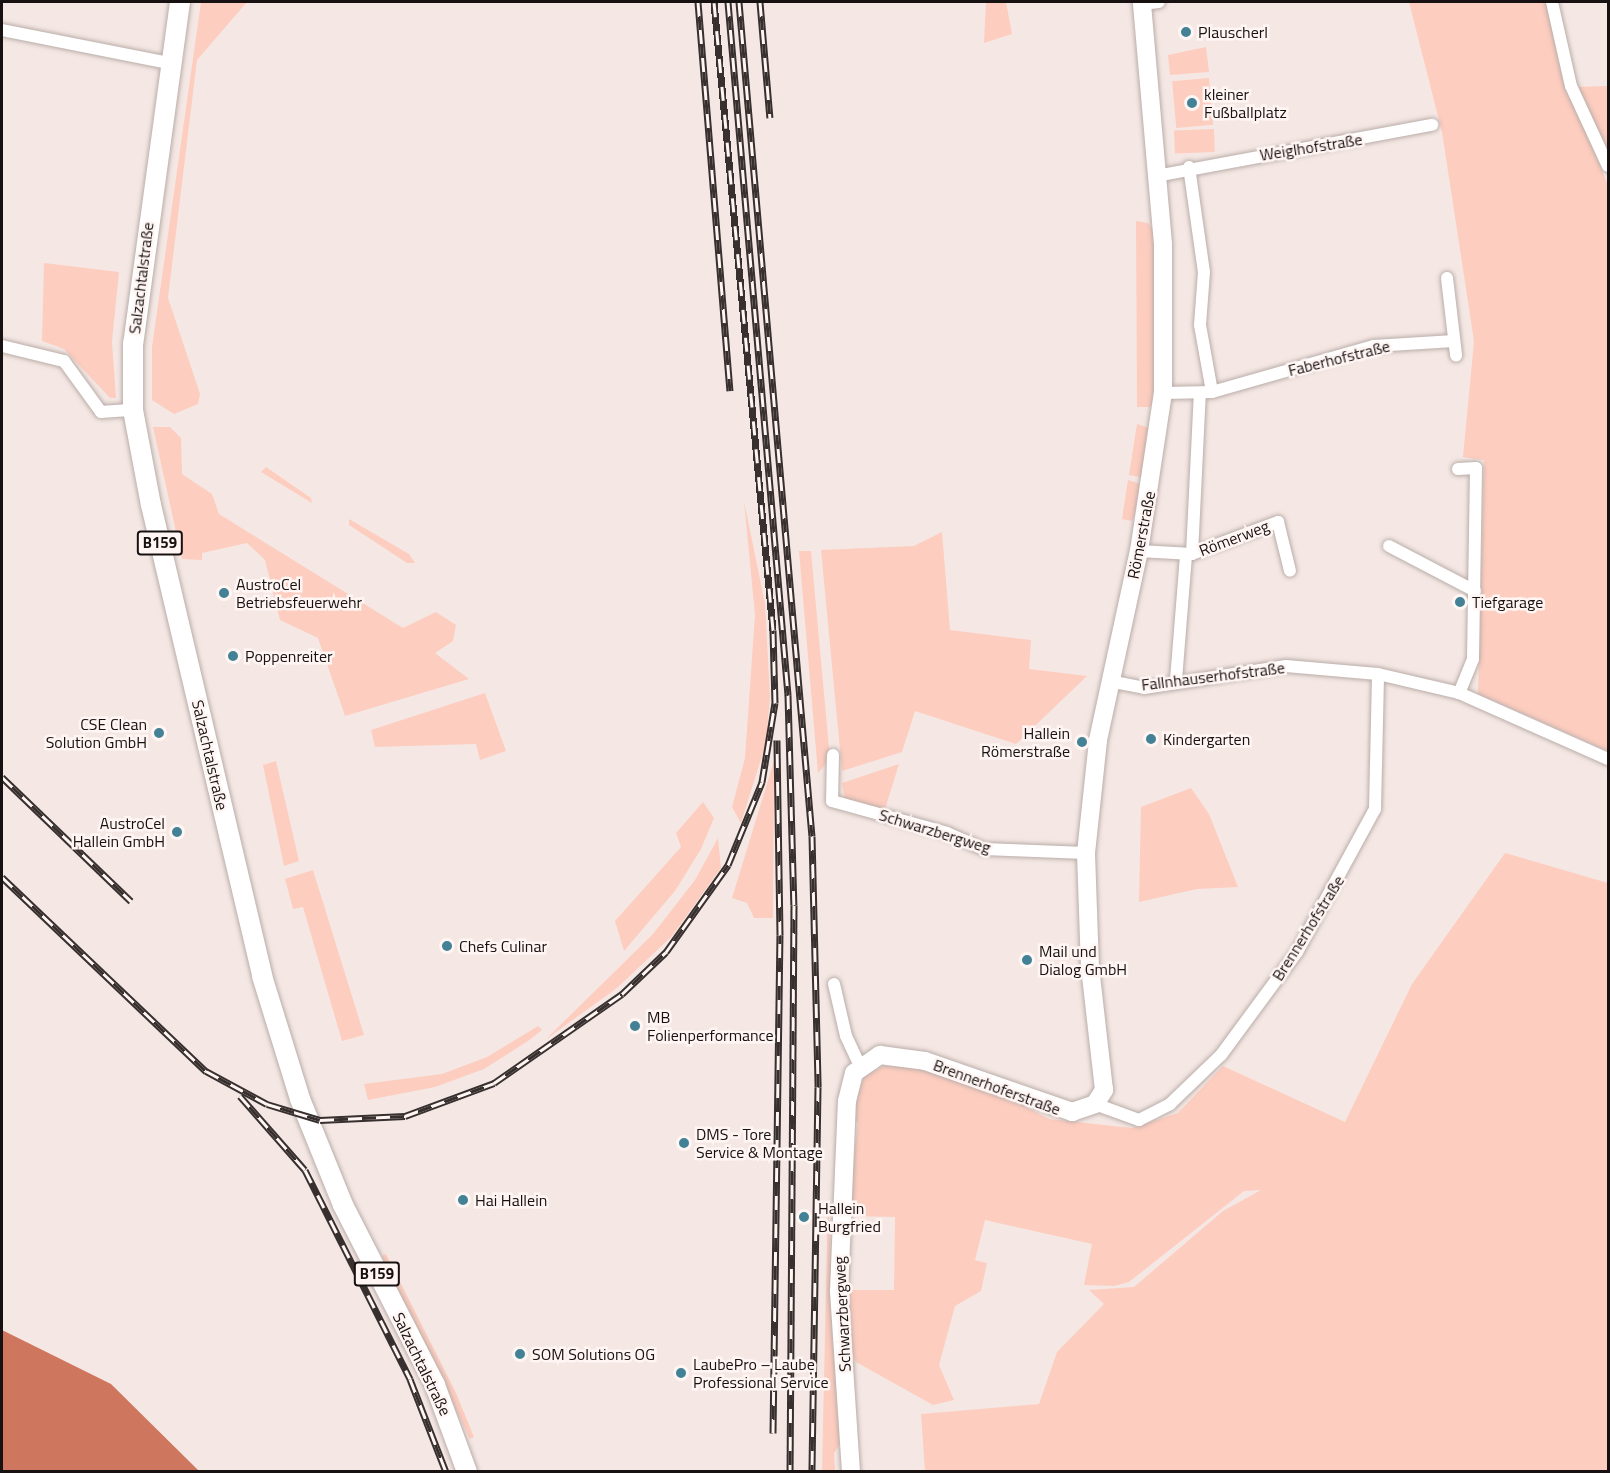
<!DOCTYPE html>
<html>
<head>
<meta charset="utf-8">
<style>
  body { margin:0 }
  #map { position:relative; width:1610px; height:1473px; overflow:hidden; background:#f5e8e4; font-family:"Titillium Web",sans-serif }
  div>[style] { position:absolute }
  .green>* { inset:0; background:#fdcdbf; transform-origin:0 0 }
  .water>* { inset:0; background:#cf775e }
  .roads { filter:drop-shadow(0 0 2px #baada9) drop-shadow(0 0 2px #baada9) }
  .street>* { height:12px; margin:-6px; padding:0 6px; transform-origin:6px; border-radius:6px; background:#fff }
  .secondary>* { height:18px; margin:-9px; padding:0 9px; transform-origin:9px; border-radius:9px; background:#fff }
  .primary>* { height:20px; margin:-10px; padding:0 10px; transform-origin:10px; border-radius:10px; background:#fff }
  .rail>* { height:7px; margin-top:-3.5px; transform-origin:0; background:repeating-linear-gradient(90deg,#fff6f4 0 14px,#37302f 0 28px); box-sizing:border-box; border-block:2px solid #37302f }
  .dots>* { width:16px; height:16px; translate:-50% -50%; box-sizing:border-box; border:3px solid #fff6f4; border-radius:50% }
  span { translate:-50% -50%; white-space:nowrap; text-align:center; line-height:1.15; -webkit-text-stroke:5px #fff6f4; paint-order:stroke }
  .shield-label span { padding:2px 4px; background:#fff6f4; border:2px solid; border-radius:4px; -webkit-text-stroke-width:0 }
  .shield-label { font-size:15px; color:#171211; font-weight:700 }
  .poi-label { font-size:16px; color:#171211 }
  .left { translate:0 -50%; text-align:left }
  .right { translate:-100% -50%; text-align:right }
  .street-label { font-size:16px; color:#171211 }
  .frame { position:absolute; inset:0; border:3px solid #171211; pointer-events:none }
</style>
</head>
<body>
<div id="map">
  <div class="green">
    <div style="clip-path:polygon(201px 2px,247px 2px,197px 60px,168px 298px,200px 394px,198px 404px,174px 414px,152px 400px,152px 347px)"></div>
    <div style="clip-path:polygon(986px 2px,1006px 2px,1012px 34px,984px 43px)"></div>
    <div style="clip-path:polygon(1409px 2px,1547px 2px,1560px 68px,1608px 185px,1608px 751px,1478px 694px,1484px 460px,1463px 457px,1474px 341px,1442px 132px)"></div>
    <div style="clip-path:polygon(1206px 47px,1209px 72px,1170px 75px,1168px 55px)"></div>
    <div style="left:1209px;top:78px;width:47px;height:37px;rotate:85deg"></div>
    <div style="clip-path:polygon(1608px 86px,1608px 159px,1575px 87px)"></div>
    <div style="left:1214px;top:129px;width:23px;height:40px;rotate:88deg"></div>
    <div style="clip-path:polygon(1136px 221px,1148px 223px,1154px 231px,1155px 403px,1149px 407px,1137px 407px)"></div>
    <div style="clip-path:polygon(44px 263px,119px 272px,112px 341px,116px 398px,110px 398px,64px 349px,42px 341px)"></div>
    <div style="clip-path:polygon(1137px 424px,1149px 428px,1145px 476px,1140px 477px,1129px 475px)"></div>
    <div style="clip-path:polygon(153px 427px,170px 427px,181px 438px,182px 474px,212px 494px,219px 514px,403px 628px,436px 612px,456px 625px,453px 641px,435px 653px,469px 679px,345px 716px,318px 638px,280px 620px,265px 560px,247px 543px,202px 553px,202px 560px,182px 559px)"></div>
    <div style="clip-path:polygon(266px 467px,311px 498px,312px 503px,261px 472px)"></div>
    <div style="clip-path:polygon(1128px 480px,1144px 485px,1132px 521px,1122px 519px)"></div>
    <div style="clip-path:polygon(744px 501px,765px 604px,770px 697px,766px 743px,741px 823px,732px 807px,745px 758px,755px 615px)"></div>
    <div style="clip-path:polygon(349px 519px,409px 554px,415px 563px,407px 563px,349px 525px)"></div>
    <div style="clip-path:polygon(942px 532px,950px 630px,1031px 640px,1029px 669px,1087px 676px,1016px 744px,915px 711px,902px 752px,842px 771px,821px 550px,914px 546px)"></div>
    <div style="clip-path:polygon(799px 551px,811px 551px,830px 759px,818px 773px)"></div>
    <div style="clip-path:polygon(485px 693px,506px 751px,480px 760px,476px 744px,375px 747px,371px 730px)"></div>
    <div style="clip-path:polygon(276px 761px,299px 861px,284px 866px,263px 765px)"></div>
    <div style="clip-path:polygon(774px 761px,773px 918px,754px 918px,747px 903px,732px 898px)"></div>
    <div style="clip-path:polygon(899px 764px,885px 809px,845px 799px,842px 783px)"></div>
    <div style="clip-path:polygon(1191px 788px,1209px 814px,1238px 887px,1197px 889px,1139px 902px,1141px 807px)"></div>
    <div style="clip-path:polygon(703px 802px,714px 818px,701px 849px,675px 891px,624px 951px,615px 921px,681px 847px,676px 833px)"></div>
    <div style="clip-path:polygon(718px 838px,721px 868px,672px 936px,617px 988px,545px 1040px,653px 934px,695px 880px)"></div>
    <div style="clip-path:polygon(1505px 853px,1608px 883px,1608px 1471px,925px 1471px,921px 1414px,1039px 1404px,1057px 1352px,1104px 1304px,1089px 1290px,1134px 1287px,1223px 1211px,1261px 1190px,1244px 1191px,1129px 1282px,1114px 1286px,1084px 1285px,1092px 1244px,985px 1220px,975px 1260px,987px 1263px,981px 1291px,955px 1306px,939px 1365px,954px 1400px,933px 1405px,856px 1362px,849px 1351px,846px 1290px,894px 1290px,895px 1217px,847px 1216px,858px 1123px,853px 1121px,855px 1095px,865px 1076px,884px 1066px,919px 1068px,988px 1087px,1049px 1119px,1132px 1128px,1178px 1113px,1223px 1066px,1345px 1122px,1412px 984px)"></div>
    <div style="clip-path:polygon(313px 870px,364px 1035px,342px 1041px,303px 907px,293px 909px,285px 879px)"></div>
    <div style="clip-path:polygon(538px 1026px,542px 1030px,528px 1041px,484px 1069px,435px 1087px,368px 1100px,364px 1084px,442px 1074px,487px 1057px)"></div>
    <div style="clip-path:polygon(828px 1199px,840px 1444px,834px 1453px,835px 1471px,822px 1472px)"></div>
    <div style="clip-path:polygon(386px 1254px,456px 1393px,474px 1437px,470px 1439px,382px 1256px)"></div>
  </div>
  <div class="water">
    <div style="clip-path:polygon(2px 1330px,111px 1384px,199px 1471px,2px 1471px)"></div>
  </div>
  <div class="roads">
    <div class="street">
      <div style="left:1552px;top:2px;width:86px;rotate:77.3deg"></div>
      <div style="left:1571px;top:86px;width:88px;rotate:65.2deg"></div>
      <div style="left:1142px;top:4px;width:17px;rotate:-7deg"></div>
      <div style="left:2px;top:30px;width:169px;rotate:11.2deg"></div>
      <div style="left:1189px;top:167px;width:106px;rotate:81.9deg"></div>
      <div style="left:1204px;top:272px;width:53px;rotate:94.3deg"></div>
      <div style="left:1200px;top:325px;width:68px;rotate:79.8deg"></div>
      <div style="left:1156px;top:176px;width:281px;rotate:-10.5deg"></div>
      <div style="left:1447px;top:278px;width:78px;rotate:83.3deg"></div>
      <div style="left:2px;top:346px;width:64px;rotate:13.6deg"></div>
      <div style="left:64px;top:361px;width:63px;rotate:54deg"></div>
      <div style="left:101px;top:412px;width:32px;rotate:-4deg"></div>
      <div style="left:1163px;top:393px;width:49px;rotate:-1.2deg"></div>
      <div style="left:1212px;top:392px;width:168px;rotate:-15.9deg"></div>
      <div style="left:1374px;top:346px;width:80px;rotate:-3.6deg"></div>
      <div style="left:1458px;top:469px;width:18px;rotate:-3deg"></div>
      <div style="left:1476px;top:468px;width:191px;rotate:90.9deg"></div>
      <div style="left:1473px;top:659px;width:37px;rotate:112deg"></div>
      <div style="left:1389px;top:546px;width:97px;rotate:27.6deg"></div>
      <div style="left:1139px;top:551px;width:53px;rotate:3.2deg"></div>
      <div style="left:1192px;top:554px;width:92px;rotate:-20.4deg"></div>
      <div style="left:1278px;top:522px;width:50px;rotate:76.2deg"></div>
      <div style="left:1192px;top:554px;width:161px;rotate:-87.2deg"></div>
      <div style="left:1176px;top:680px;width:125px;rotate:-85.4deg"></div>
      <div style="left:1109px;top:681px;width:36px;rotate:11deg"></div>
      <div style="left:1144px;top:688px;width:144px;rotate:-8.8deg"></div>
      <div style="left:1286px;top:666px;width:92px;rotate:5deg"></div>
      <div style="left:1378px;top:674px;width:83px;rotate:13.2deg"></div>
      <div style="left:1459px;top:693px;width:163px;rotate:23.9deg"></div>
      <div style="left:833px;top:755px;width:46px;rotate:91.2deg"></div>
      <div style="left:832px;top:801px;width:119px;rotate:15.5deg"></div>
      <div style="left:947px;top:833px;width:40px;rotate:23.4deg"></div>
      <div style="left:984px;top:849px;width:102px;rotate:2.2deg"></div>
      <div style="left:834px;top:984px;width:53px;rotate:77deg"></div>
      <div style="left:846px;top:1036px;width:33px;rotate:65deg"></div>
      <div style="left:1095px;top:1104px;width:47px;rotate:20deg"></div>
      <div style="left:1139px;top:1120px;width:35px;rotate:-27deg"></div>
      <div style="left:1170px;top:1104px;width:71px;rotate:-43.9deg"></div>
      <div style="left:1221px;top:1055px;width:128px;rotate:-53.6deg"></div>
      <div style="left:1297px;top:952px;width:163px;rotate:-61.4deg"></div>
      <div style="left:1375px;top:809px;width:135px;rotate:-88.7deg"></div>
    </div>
    <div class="secondary">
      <div style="left:851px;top:1472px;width:181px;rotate:-93.8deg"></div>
      <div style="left:839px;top:1291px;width:190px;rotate:-87.6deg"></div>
      <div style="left:847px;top:1101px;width:29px;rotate:-76deg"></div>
      <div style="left:854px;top:1073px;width:32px;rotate:-35deg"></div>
      <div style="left:880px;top:1055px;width:45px;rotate:7.6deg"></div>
      <div style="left:925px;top:1061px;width:156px;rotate:19.1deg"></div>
      <div style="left:1072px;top:1112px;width:24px;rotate:-19deg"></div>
      <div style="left:1095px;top:1104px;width:17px;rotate:-57deg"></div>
      <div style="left:1104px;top:1090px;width:123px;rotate:-96.5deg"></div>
      <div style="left:1090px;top:968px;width:115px;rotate:-92deg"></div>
      <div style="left:1086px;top:853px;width:114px;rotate:-83.9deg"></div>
      <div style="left:1098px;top:740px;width:193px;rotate:-77.8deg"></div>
      <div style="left:1139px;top:551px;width:160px;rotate:-81.4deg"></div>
      <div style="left:1163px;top:393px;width:149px;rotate:-90deg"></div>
      <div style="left:1163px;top:244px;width:243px;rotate:-95deg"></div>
    </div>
    <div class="primary">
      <div style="left:180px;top:2px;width:344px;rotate:97.8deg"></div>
      <div style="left:133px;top:343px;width:67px;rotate:90deg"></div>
      <div style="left:133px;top:410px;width:97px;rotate:79.3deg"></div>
      <div style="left:151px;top:505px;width:484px;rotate:76.7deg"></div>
      <div style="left:262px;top:976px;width:129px;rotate:72.8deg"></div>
      <div style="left:300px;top:1099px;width:114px;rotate:67.9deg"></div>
      <div style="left:343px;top:1205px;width:202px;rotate:62.9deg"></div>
      <div style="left:435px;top:1385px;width:93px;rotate:69.8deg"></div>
    </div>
  </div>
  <div class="rail">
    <div style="left:698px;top:2px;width:390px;rotate:85.3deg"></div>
    <div style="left:728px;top:2px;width:696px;rotate:85.05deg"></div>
    <div style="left:788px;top:695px;width:210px;rotate:88.4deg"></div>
    <div style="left:794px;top:905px;width:567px;rotate:90.4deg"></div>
    <div style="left:739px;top:2px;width:837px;rotate:85deg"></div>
    <div style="left:812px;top:836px;width:251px;rotate:88.6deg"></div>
    <div style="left:818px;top:1087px;width:385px;rotate:90.9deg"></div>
    <div style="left:760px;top:2px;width:116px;rotate:85.1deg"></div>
    <div style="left:2px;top:777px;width:179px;rotate:43.9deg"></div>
    <div style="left:2px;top:877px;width:282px;rotate:43.6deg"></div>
    <div style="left:206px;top:1071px;width:69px;rotate:28.4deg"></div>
    <div style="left:267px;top:1104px;width:55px;rotate:16.8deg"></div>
    <div style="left:320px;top:1120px;width:85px;rotate:-2.7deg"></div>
    <div style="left:405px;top:1116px;width:95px;rotate:-20.3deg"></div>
    <div style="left:494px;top:1083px;width:156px;rotate:-34.8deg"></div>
    <div style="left:622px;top:994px;width:61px;rotate:-43.7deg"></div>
    <div style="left:666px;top:952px;width:107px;rotate:-54.5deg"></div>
    <div style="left:728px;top:865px;width:90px;rotate:-67.7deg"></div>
    <div style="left:762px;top:782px;width:80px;rotate:-80.7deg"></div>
    <div style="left:775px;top:703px;width:73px;rotate:-91.6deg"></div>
    <div style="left:773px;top:630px;width:631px;rotate:-95.37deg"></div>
    <div style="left:240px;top:1096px;width:98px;rotate:48.7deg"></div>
    <div style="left:305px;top:1170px;width:234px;rotate:63.3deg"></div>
    <div style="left:410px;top:1379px;width:100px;rotate:68.8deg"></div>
    <div style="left:773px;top:1433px;width:498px;rotate:-89.2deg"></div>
    <div style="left:780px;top:935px;width:195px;rotate:-90.9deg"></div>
  </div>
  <div class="dots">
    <div style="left:1186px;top:32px;background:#428196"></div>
    <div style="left:1192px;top:103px;background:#428196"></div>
    <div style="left:224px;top:593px;background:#428196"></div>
    <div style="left:1460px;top:602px;background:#428196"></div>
    <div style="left:233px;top:656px;background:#428196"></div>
    <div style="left:159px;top:733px;background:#428196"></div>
    <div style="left:1151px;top:739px;background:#428196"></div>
    <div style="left:1082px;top:742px;background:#428196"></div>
    <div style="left:177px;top:832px;background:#428196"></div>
    <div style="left:447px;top:946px;background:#428196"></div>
    <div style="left:1027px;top:960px;background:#428196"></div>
    <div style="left:635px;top:1026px;background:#428196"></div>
    <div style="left:684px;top:1143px;background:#428196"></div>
    <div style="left:463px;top:1200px;background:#428196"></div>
    <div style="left:804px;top:1217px;background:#428196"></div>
    <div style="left:520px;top:1354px;background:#428196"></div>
    <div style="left:681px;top:1373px;background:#428196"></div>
  </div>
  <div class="shield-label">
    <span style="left:160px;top:543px">B159</span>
    <span style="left:377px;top:1274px">B159</span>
  </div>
  <div class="poi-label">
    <span class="left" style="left:1198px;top:32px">Plauscherl</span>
    <span class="left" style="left:1204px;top:103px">kleiner<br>Fußballplatz</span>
    <span class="left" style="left:236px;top:593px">AustroCel<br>Betriebsfeuerwehr</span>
    <span class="left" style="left:1472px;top:602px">Tiefgarage</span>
    <span class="left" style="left:245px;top:656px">Poppenreiter</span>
    <span class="right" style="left:147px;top:733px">CSE Clean<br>Solution GmbH</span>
    <span class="right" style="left:1070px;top:742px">Hallein<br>Römerstraße</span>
    <span class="left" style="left:1163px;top:739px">Kindergarten</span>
    <span class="right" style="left:165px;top:832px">AustroCel<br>Hallein GmbH</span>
    <span class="left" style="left:459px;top:946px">Chefs Culinar</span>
    <span class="left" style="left:1039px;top:960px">Mail und<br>Dialog GmbH</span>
    <span class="left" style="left:647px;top:1026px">MB<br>Folienperformance</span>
    <span class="left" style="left:696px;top:1143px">DMS - Tore<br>Service &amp; Montage</span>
    <span class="left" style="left:475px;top:1200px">Hai Hallein</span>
    <span class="left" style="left:818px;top:1217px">Hallein<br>Burgfried</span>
    <span class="left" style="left:532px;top:1354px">SOM Solutions OG</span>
    <span class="left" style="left:693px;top:1373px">LaubePro – Laube<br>Professional Service</span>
  </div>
  <div class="street-label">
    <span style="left:1311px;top:147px;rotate:-9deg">Weiglhofstraße</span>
    <span style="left:141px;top:278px;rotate:-83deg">Salzachtalstraße</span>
    <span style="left:1339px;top:358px;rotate:-14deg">Faberhofstraße</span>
    <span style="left:1141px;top:535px;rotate:-79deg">Römerstraße</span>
    <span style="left:1234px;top:538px;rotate:-21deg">Römerweg</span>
    <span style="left:1213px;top:676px;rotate:-7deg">Fallnhauserhofstraße</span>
    <span style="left:210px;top:755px;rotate:77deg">Salzachtalstraße</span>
    <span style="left:935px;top:831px;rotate:17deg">Schwarzbergweg</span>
    <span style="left:1308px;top:928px;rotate:-58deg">Brennerhofstraße</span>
    <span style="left:997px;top:1087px;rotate:20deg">Brennerhoferstraße</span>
    <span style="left:842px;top:1314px;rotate:-93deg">Schwarzbergweg</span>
    <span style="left:422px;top:1364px;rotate:64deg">Salzachtalstraße</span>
  </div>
  <div class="frame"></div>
</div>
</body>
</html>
